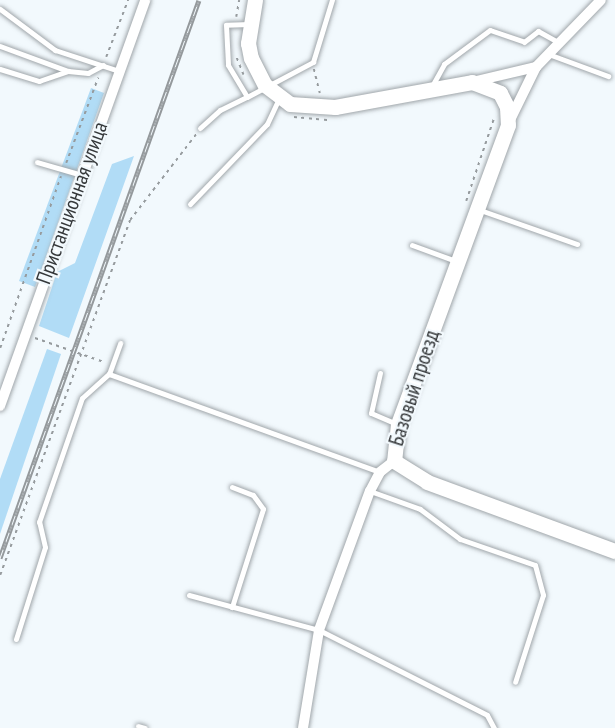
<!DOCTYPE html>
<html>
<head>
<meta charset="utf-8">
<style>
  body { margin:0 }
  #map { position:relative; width:615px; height:728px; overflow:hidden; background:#f2f9fd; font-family:"PT Sans Narrow",sans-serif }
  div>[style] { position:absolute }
  .green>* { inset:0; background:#b1dcf6 }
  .path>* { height:1.5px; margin-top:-0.75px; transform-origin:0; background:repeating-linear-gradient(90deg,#969b9e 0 3px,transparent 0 7.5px) }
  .roads { filter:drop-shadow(0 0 2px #a0a6aa) drop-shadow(0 0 2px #a0a6aa) }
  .lane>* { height:5px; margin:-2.5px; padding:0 2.5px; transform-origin:2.5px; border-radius:2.5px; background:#fff }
  .street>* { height:10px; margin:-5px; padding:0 5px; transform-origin:5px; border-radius:5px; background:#fff }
  .secondary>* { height:15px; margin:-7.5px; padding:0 7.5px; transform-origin:7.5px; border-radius:7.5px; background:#fff }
  .rail>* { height:5px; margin-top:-2.5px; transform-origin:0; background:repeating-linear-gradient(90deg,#f2f9fd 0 9px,#94999c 0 18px); box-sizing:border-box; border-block:2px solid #94999c }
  span { translate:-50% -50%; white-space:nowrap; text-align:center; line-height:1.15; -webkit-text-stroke:4.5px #f2f9fd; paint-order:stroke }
  .street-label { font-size:21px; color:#35383a }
</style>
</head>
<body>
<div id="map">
  <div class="green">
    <div style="clip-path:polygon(91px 88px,104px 93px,35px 287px,19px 281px)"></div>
    <div style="clip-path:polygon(134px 156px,69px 338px,39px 326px,57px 272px,75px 263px,112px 164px)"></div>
    <div style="clip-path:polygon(47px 349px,61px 354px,0 534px,0 479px)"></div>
  </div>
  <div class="path">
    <div style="left:236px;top:17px;width:17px;rotate:-80deg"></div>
    <div style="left:106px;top:57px;width:61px;rotate:-68.9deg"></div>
    <div style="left:237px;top:58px;width:18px;rotate:68deg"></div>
    <div style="left:314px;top:69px;width:25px;rotate:76deg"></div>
    <div style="left:294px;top:117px;width:36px;rotate:5deg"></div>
    <div style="left:66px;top:163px;width:91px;rotate:-69.4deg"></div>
    <div style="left:466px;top:201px;width:88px;rotate:-71.4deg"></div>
    <div style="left:35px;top:338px;width:73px;rotate:19.2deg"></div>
    <div style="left:0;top:348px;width:182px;rotate:-70.5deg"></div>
    <div style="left:0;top:575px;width:378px;rotate:-69.9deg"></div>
    <div style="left:130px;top:220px;width:110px;rotate:-52.4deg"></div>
  </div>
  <div class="roads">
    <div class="lane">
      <div style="left:0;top:9px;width:69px;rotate:36.7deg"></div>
      <div style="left:55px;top:50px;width:67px;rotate:18.2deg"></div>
      <div style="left:250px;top:24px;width:24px;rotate:178deg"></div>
      <div style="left:226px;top:25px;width:40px;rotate:87.1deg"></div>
      <div style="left:228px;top:65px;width:37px;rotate:59deg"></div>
      <div style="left:247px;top:97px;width:75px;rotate:-27.9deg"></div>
      <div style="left:313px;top:62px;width:65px;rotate:-73deg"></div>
      <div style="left:0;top:46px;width:72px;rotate:20.2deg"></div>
      <div style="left:68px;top:71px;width:20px;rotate:6deg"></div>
      <div style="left:88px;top:73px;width:17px;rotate:-28deg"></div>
      <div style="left:551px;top:55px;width:61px;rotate:20.2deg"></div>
      <div style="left:0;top:69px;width:41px;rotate:17.1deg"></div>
      <div style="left:39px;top:81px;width:31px;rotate:-19deg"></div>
      <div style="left:432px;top:86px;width:25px;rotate:-61deg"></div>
      <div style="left:444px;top:64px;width:57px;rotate:-36.5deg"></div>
      <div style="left:490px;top:30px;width:36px;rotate:19deg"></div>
      <div style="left:524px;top:42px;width:18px;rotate:-38deg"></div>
      <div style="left:538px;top:31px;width:25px;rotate:29deg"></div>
      <div style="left:200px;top:128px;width:27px;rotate:-42deg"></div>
      <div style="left:220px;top:110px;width:30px;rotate:-26deg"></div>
      <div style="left:37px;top:162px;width:47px;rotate:16.1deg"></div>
      <div style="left:190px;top:204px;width:111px;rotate:-46.1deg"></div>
      <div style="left:267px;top:124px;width:29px;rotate:-65deg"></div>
      <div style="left:480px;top:210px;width:103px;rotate:19.3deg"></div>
      <div style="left:412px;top:245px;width:47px;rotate:20deg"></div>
      <div style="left:380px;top:373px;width:41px;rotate:102.7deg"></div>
      <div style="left:371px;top:413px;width:28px;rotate:23deg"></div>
      <div style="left:109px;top:374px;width:33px;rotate:-70deg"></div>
      <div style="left:232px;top:487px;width:22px;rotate:21deg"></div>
      <div style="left:253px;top:495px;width:17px;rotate:54deg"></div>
      <div style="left:263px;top:509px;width:103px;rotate:107.6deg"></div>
      <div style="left:370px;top:491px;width:53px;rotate:19.8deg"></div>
      <div style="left:420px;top:509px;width:50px;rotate:36.9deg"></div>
      <div style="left:460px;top:539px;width:79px;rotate:19.1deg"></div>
      <div style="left:535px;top:565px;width:31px;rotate:75deg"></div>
      <div style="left:543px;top:595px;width:91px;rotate:107.8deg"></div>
      <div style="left:189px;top:595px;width:135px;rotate:15.1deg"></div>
      <div style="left:319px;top:630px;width:188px;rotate:26.8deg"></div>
      <div style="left:487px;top:715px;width:15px;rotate:62deg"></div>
      <div style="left:16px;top:639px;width:96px;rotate:-72.5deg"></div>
      <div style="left:45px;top:547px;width:26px;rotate:-103deg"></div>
      <div style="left:39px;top:522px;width:131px;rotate:-70.9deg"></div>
      <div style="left:82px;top:398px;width:36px;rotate:-42deg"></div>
      <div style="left:109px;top:374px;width:288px;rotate:19.9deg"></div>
      <div style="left:138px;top:726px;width:7px;rotate:16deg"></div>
    </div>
    <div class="street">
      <div style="left:472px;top:82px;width:66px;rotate:-13.2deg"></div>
      <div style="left:509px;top:122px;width:61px;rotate:-63.9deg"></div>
      <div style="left:536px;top:67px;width:93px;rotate:-45.9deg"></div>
      <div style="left:0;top:406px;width:431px;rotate:-70.3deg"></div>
      <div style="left:303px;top:728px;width:99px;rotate:-80.7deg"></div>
      <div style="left:319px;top:630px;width:148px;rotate:-69.9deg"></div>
      <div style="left:370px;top:491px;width:21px;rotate:-62deg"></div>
      <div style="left:380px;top:472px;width:18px;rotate:-38deg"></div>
    </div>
    <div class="secondary">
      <div style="left:255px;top:0;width:44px;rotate:99.2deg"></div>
      <div style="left:248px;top:43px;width:15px;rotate:79deg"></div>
      <div style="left:251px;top:58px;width:30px;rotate:63deg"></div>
      <div style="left:265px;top:85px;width:31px;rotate:37deg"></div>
      <div style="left:290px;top:104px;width:45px;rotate:3.8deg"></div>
      <div style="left:335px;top:107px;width:139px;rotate:-10.3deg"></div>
      <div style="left:472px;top:82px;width:30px;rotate:21deg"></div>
      <div style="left:500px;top:93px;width:16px;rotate:63deg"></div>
      <div style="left:507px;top:107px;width:18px;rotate:87deg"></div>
      <div style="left:508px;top:125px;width:319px;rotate:110.2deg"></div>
      <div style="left:398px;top:424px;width:37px;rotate:96deg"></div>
      <div style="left:394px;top:461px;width:39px;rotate:32deg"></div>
      <div style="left:427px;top:482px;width:200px;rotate:20.2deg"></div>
    </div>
  </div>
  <div class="rail">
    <div style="left:0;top:558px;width:592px;rotate:-70.37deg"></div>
  </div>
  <div class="street-label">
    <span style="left:72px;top:203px;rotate:-70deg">Пристанционная улица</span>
    <span style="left:414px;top:388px;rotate:-72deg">Базовый проезд</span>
  </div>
</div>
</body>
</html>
